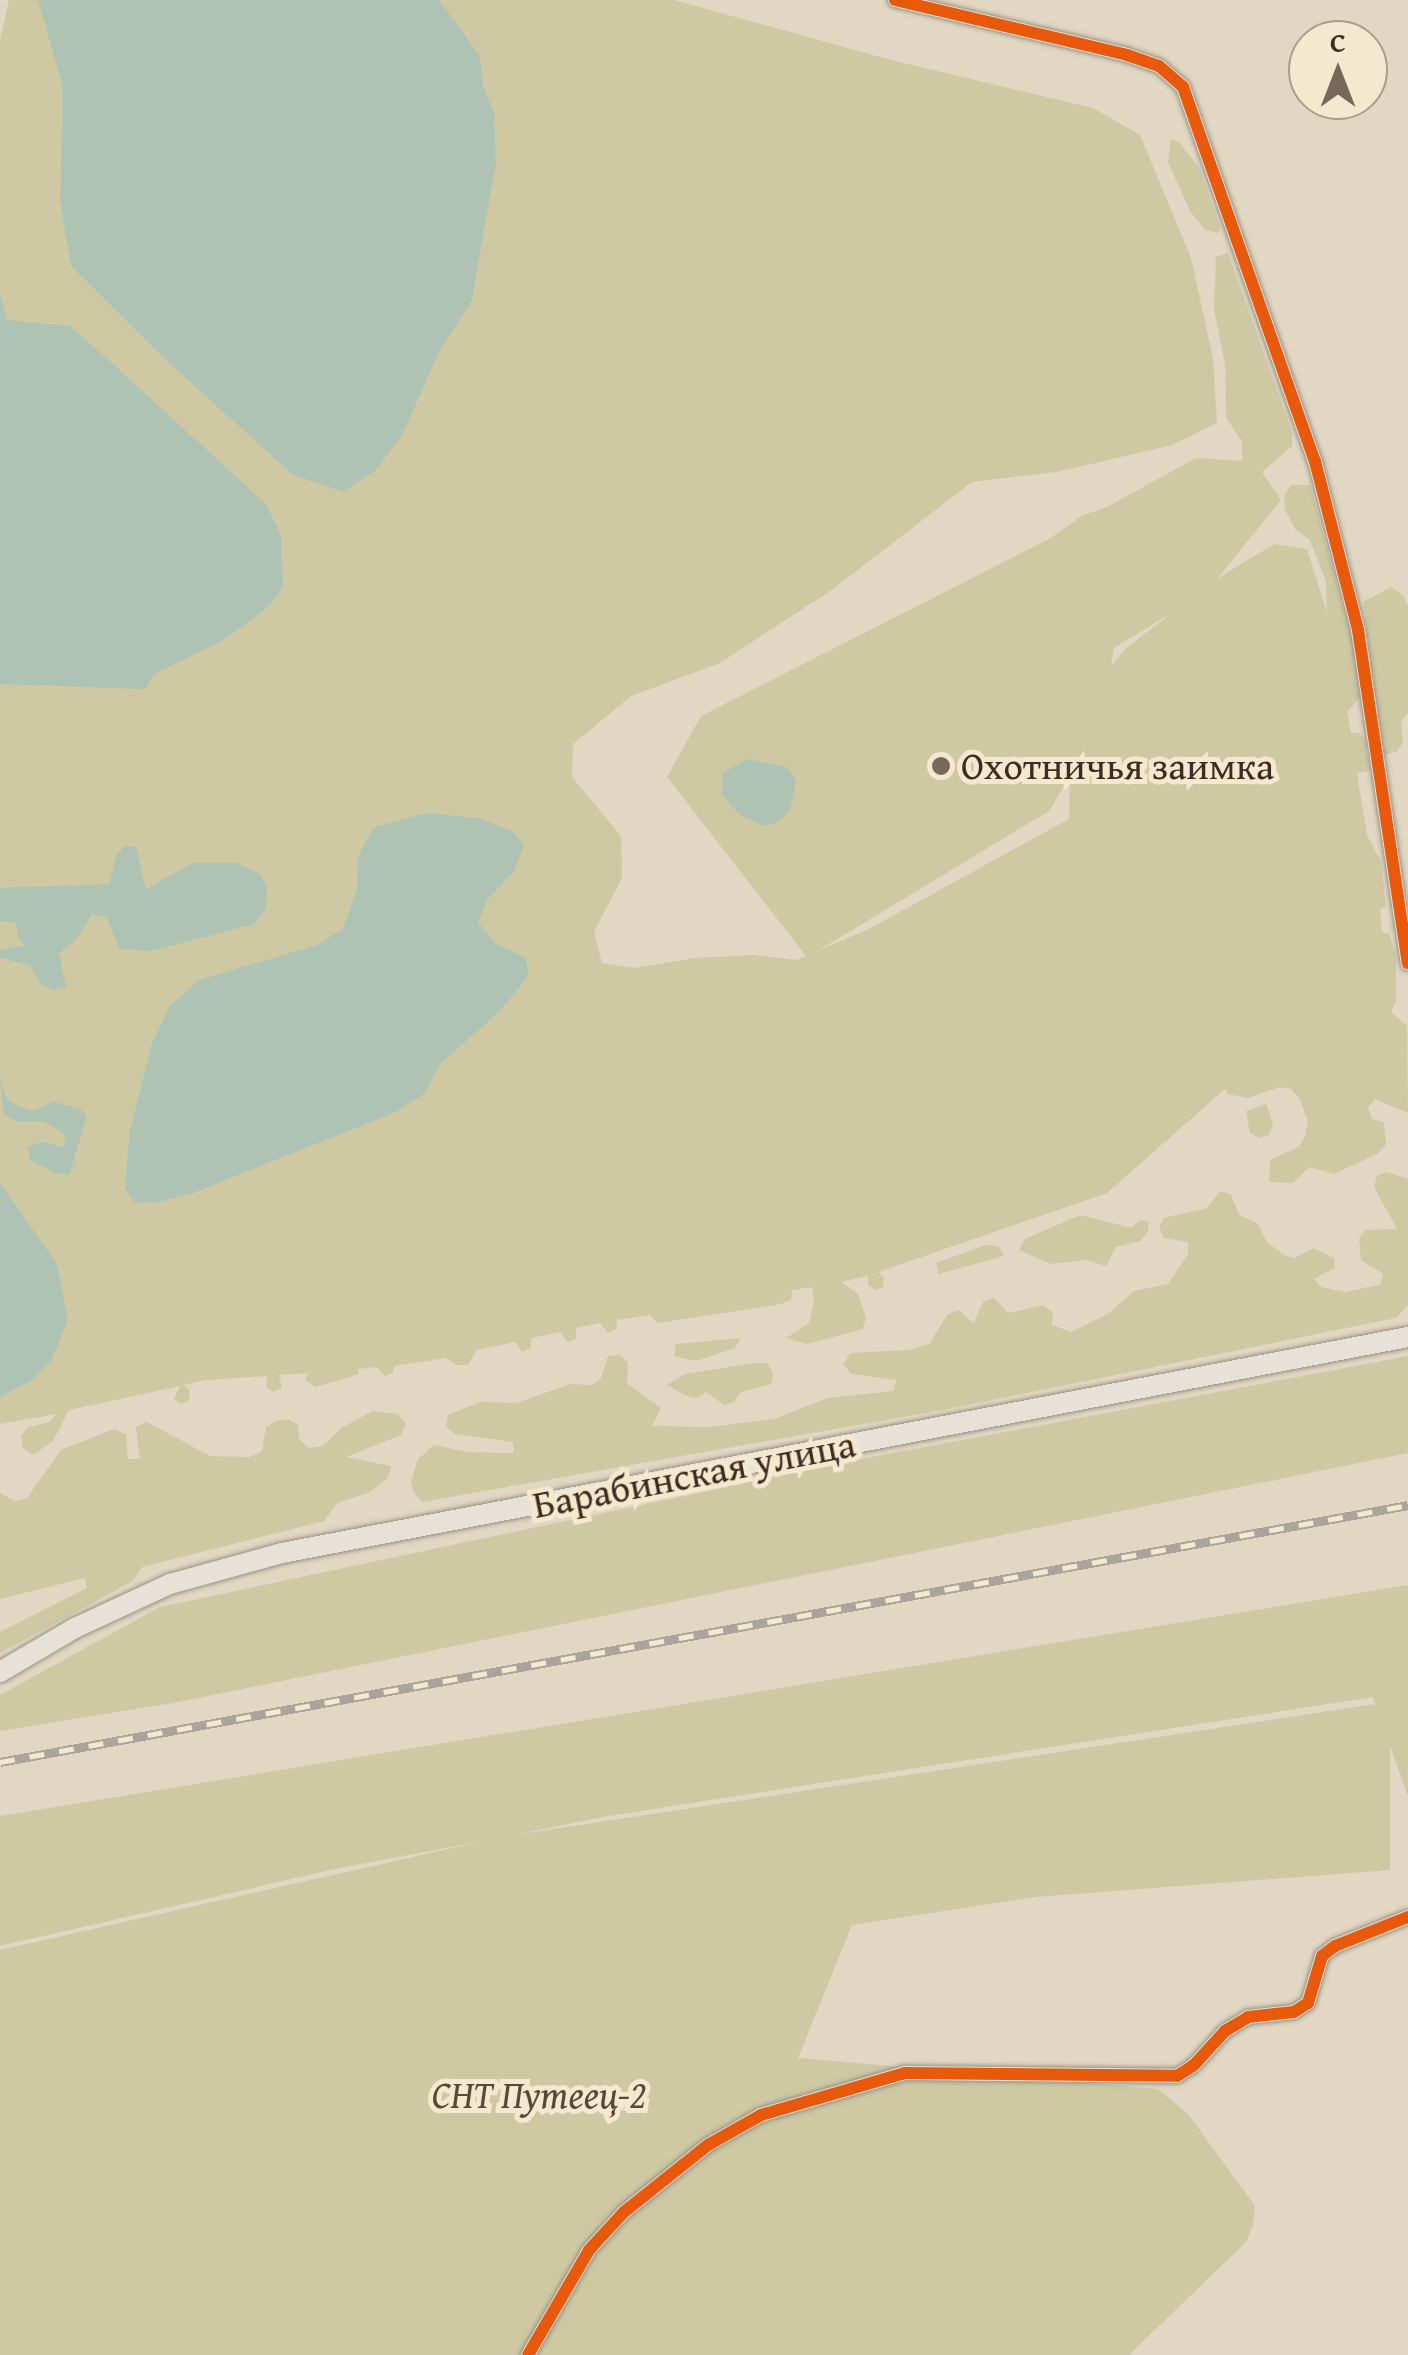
<!DOCTYPE html>
<html>
<head>
<meta charset="utf-8">
<style>
  body { margin:0 }
  #map { position:relative; width:1408px; height:2355px; overflow:hidden; background:#e1d7c2; font-family:"Gentium Book Plus",serif }
  div>[style] { position:absolute }
  .green>* { inset:0; background:#cec9a3 }
  .water>* { inset:0; background:#afc3b5 }
  .roads { filter:drop-shadow(0 0 2px #999184) drop-shadow(0 0 2px #999184) }
  .street>* { height:14px; margin:-7px; padding:0 7px; transform-origin:7px; border-radius:7px; background:#e7e2d7 }
  .secondary>* { height:20px; margin:-10px; padding:0 10px; transform-origin:10px; border-radius:10px; background:#e7e2d7 }
  .rail>* { height:9px; margin-top:-4.5px; transform-origin:0; background:repeating-linear-gradient(90deg,#f4e8cf 0 15px,#aaa49b 0 30px); box-sizing:border-box; border-block:2px solid #aaa49b }
  .cycleway>* { height:12px; margin:-6px; padding:0 6px; transform-origin:6px; border-radius:6px; background:#e8590c }
  .dots>* { width:28px; height:28px; translate:-50% -50%; box-sizing:border-box; border:5px solid #f4e8cf; border-radius:50% }
  span { translate:-50% -50%; white-space:nowrap; text-align:center; line-height:1.15; -webkit-text-stroke:10px #f4e8cf; paint-order:stroke }
  .poi-label { font-size:38px; color:#3e2c21 }
  .left { translate:0 -50%; text-align:left }
  .street-label { font-size:38px; color:#3e2c21 }
  .park-label { font-size:38px; color:#584936; font-style:italic }
  .north { position:absolute; left:1288px; top:20px; width:100px; height:100px; box-sizing:border-box; background:#f4e8cf; border:2px solid #ab9d89; border-radius:50%; rotate:0deg; font-size:28px; font-weight:700; line-height:40px; text-align:center; color:#3e2c21 }
  .north::after { content:''; display:block; margin:auto; width:35px; height:45px; background:#776859; clip-path:polygon(50% 0,100% 100%,50% 72%,0 100%) }
</style>
</head>
<body>
<div id="map">
  <div class="green">
    <div style="clip-path:polygon(evenodd,9px 0,674px 0,891px 60px,1093px 108px,1140px 135px,1191px 258px,1213px 358px,1217px 423px,1172px 445px,1057px 472px,972px 482px,833px 589px,720px 663px,631px 696px,573px 744px,572px 777px,621px 836px,622px 878px,594px 932px,602px 963px,633px 968px,695px 958px,753px 955px,797px 960px,806px 956px,667px 777px,701px 716px,1049px 539px,1083px 515px,1105px 508px,1196px 458px,1242px 461px,1242px 441px,1226px 418px,1225px 364px,1214px 309px,1216px 257px,1228px 253px,1292px 432px,1292px 446px,1262px 472px,1281px 500px,1217px 579px,1274px 544px,1307px 549px,1327px 613px,1326px 581px,1310px 540px,1296px 530px,1285px 510px,1284px 496px,1291px 485px,1310px 485px,1353px 643px,1361px 696px,1347px 712px,1351px 733px,1359px 733px,1365px 739px,1369px 771px,1357px 773px,1367px 835px,1381px 862px,1386px 907px,1380px 909px,1382px 932px,1389px 934px,1396px 956px,1396px 1001px,1391px 1012px,1407px 1026px,1408px 1113px,1375px 1099px,1368px 1108px,1372px 1119px,1384px 1122px,1386px 1145px,1377px 1154px,1334px 1174px,1310px 1167px,1293px 1183px,1269px 1182px,1270px 1160px,1299px 1147px,1305px 1136px,1308px 1121px,1299px 1098px,1291px 1089px,1279px 1087px,1248px 1098px,1228px 1094px,1225px 1089px,1107px 1193px,878px 1272px,884px 1278px,883px 1287px,875px 1290px,868px 1285px,868px 1276px,841px 1282px,858px 1294px,866px 1318px,863px 1329px,807px 1344px,786px 1338px,809px 1323px,814px 1302px,812px 1287px,792px 1290px,791px 1300px,781px 1304px,658px 1323px,650px 1315px,617px 1320px,616px 1329px,608px 1333px,600px 1323px,576px 1328px,576px 1339px,568px 1342px,560px 1332px,532px 1338px,530px 1348px,522px 1352px,515px 1342px,477px 1350px,468px 1365px,456px 1365px,446px 1358px,394px 1366px,393px 1373px,385px 1376px,377px 1367px,358px 1369px,359px 1374px,315px 1387px,305px 1380px,308px 1373px,279px 1375px,282px 1388px,273px 1392px,266px 1387px,267px 1376px,206px 1380px,183px 1385px,190px 1391px,189px 1400px,181px 1404px,174px 1399px,180px 1386px,69px 1410px,53px 1441px,33px 1455px,23px 1448px,21px 1436px,28px 1427px,50px 1422px,56px 1414px,0 1424px,0 41px,9px 0,1173px 612px,1124px 650px,1111px 667px,1114px 648px,1173px 612px,9px 0,1070px 777px,1069px 819px,867px 930px,819px 950px,1049px 811px,1070px 777px)"></div>
    <div style="clip-path:polygon(1171px 140px,1178px 141px,1199px 167px,1220px 227px,1218px 233px,1205px 230px,1190px 211px,1168px 162px)"></div>
    <div style="clip-path:polygon(1391px 587px,1403px 595px,1408px 606px,1408px 712px,1401px 722px,1403px 743px,1396px 752px,1383px 755px,1363px 602px)"></div>
    <div style="clip-path:polygon(1266px 1104px,1273px 1124px,1269px 1135px,1259px 1138px,1250px 1133px,1246px 1111px)"></div>
    <div style="clip-path:polygon(1386px 1172px,1408px 1179px,1408px 1305px,1396px 1318px,943px 1410px,422px 1502px,414px 1493px,411px 1482px,418px 1459px,434px 1445px,468px 1452px,514px 1453px,513px 1442px,455px 1434px,446px 1426px,448px 1415px,480px 1402px,516px 1403px,571px 1384px,592px 1385px,601px 1378px,608px 1356px,619px 1355px,628px 1362px,627px 1383px,661px 1408px,652px 1426px,709px 1427px,774px 1419px,828px 1398px,893px 1391px,897px 1380px,851px 1374px,843px 1364px,851px 1353px,909px 1350px,929px 1344px,947px 1315px,958px 1310px,974px 1323px,983px 1302px,994px 1298px,1008px 1313px,1043px 1305px,1053px 1313px,1052px 1325px,1071px 1332px,1108px 1314px,1134px 1291px,1168px 1284px,1188px 1254px,1188px 1242px,1164px 1238px,1159px 1227px,1164px 1218px,1207px 1208px,1220px 1191px,1231px 1194px,1239px 1215px,1257px 1223px,1267px 1242px,1284px 1255px,1294px 1258px,1314px 1248px,1334px 1258px,1335px 1268px,1314px 1279px,1321px 1287px,1345px 1292px,1380px 1285px,1383px 1274px,1361px 1260px,1359px 1238px,1366px 1230px,1397px 1229px,1374px 1187px,1377px 1176px)"></div>
    <div style="clip-path:polygon(1080px 1215px,1131px 1228px,1140px 1220px,1149px 1221px,1148px 1232px,1140px 1241px,1116px 1247px,1106px 1266px,1086px 1260px,1051px 1264px,1019px 1250px,1025px 1239px)"></div>
    <div style="clip-path:polygon(986px 1245px,998px 1246px,1004px 1256px,939px 1274px,936px 1263px)"></div>
    <div style="clip-path:polygon(741px 1338px,735px 1348px,696px 1361px,674px 1356px,676px 1344px)"></div>
    <div style="clip-path:polygon(1408px 1356px,1408px 1453px,173px 1703px,0 1731px,0 1695px,160px 1607px,835px 1464px)"></div>
    <div style="clip-path:polygon(755px 1363px,767px 1363px,773px 1373px,771px 1384px,741px 1392px,734px 1402px,724px 1405px,706px 1392px,697px 1398px,687px 1396px,667px 1385px,684px 1374px)"></div>
    <div style="clip-path:polygon(373px 1411px,398px 1414px,406px 1424px,401px 1435px,346px 1457px,391px 1466px,388px 1478px,370px 1492px,337px 1503px,324px 1521px,142px 1567px,133px 1581px,0 1653px,0 1632px,87px 1588px,85px 1578px,0 1599px,0 1493px,15px 1501px,27px 1498px,61px 1450px,114px 1429px,126px 1434px,128px 1459px,140px 1459px,136px 1427px,147px 1422px,210px 1456px,250px 1457px,262px 1451px,266px 1427px,276px 1421px,288px 1419px,298px 1425px,299px 1439px,309px 1448px,323px 1446px,341px 1428px)"></div>
    <div style="clip-path:polygon(evenodd,1408px 1585px,1408px 1796px,1390px 1746px,1390px 1870px,1036px 1897px,852px 1925px,798px 2058px,1158px 2089px,1188px 2114px,1255px 2206px,1253px 2225px,1246px 2242px,1129px 2355px,0 2355px,0 1950px,484px 1841px,335px 1869px,0 1946px,0 1816px,1408px 1585px,1373px 1697px,1375px 1704px,514px 1835px,608px 1816px,1373px 1697px)"></div>
  </div>
  <div class="water">
    <div style="clip-path:polygon(38px 0,439px 0,480px 56px,483px 86px,494px 113px,496px 162px,472px 300px,438px 354px,403px 433px,377px 469px,343px 492px,292px 474px,168px 362px,71px 266px,60px 201px,63px 88px)"></div>
    <div style="clip-path:polygon(0 293px,7px 320px,70px 326px,92px 345px,266px 504px,281px 535px,283px 587px,267px 608px,222px 641px,154px 674px,146px 689px,0 684px)"></div>
    <div style="clip-path:polygon(747px 759px,787px 767px,796px 781px,790px 810px,778px 822px,763px 826px,740px 815px,722px 795px,722px 773px)"></div>
    <div style="clip-path:polygon(427px 813px,478px 818px,512px 831px,524px 845px,514px 871px,487px 900px,478px 922px,495px 943px,526px 958px,528px 976px,501px 1010px,440px 1064px,425px 1093px,396px 1112px,190px 1194px,155px 1203px,134px 1202px,125px 1188px,130px 1130px,152px 1044px,169px 1007px,199px 980px,317px 945px,343px 929px,357px 888px,358px 856px,374px 827px)"></div>
    <div style="clip-path:polygon(126px 846px,136px 847px,146px 889px,193px 863px,237px 863px,260px 874px,267px 888px,266px 908px,254px 924px,151px 951px,120px 949px,106px 917px,92px 914px,75px 941px,59px 953px,66px 987px,55px 990px,41px 985px,30px 965px,0 958px,0 950px,25px 945px,18px 938px,16px 923px,0 921px,0 888px,109px 884px,117px 853px)"></div>
    <div style="clip-path:polygon(0 1080px,8px 1100px,19px 1106px,32px 1111px,54px 1102px,79px 1108px,87px 1116px,69px 1175px,55px 1173px,30px 1160px,28px 1147px,41px 1142px,63px 1147px,66px 1135px,44px 1122px,15px 1121px,4px 1115px)"></div>
    <div style="clip-path:polygon(0 1183px,57px 1264px,68px 1320px,51px 1361px,32px 1380px,0 1397px)"></div>
  </div>
  <div class="roads">
    <div class="street">
      <div style="left:895px;top:0;width:238px;rotate:13.3deg"></div>
      <div style="left:1127px;top:55px;width:34px;rotate:19deg"></div>
      <div style="left:1159px;top:66px;width:32px;rotate:41deg"></div>
      <div style="left:1183px;top:87px;width:397px;rotate:70.6deg"></div>
      <div style="left:1315px;top:461px;width:174px;rotate:75.7deg"></div>
      <div style="left:1358px;top:630px;width:337px;rotate:81.5deg"></div>
      <div style="left:528px;top:2355px;width:121px;rotate:-59.8deg"></div>
      <div style="left:589px;top:2250px;width:52px;rotate:-47.4deg"></div>
      <div style="left:624px;top:2212px;width:107px;rotate:-38.6deg"></div>
      <div style="left:708px;top:2145px;width:61px;rotate:-29.5deg"></div>
      <div style="left:761px;top:2115px;width:150px;rotate:-16.3deg"></div>
      <div style="left:905px;top:2073px;width:272px;rotate:0.6deg"></div>
      <div style="left:1177px;top:2076px;width:20px;rotate:-33deg"></div>
      <div style="left:1194px;top:2065px;width:46px;rotate:-47.6deg"></div>
      <div style="left:1225px;top:2031px;width:27px;rotate:-31deg"></div>
      <div style="left:1248px;top:2017px;width:46px;rotate:-6.2deg"></div>
      <div style="left:1294px;top:2012px;width:17px;rotate:-33deg"></div>
      <div style="left:1308px;top:2003px;width:49px;rotate:-73.4deg"></div>
      <div style="left:1322px;top:1956px;width:16px;rotate:-38deg"></div>
      <div style="left:1335px;top:1946px;width:79px;rotate:-21.7deg"></div>
    </div>
    <div class="secondary">
      <div style="left:0;top:1672px;width:87px;rotate:-30.4deg"></div>
      <div style="left:75px;top:1628px;width:105px;rotate:-24.9deg"></div>
      <div style="left:170px;top:1584px;width:116px;rotate:-15.5deg"></div>
      <div style="left:282px;top:1553px;width:1147px;rotate:-10.86deg"></div>
    </div>
  </div>
  <div class="rail">
    <div style="left:0;top:1762px;width:1431px;rotate:-10.34deg"></div>
  </div>
  <div class="cycleway">
    <div style="left:895px;top:0;width:238px;rotate:13.3deg"></div>
    <div style="left:1127px;top:55px;width:34px;rotate:19deg"></div>
    <div style="left:1159px;top:66px;width:32px;rotate:41deg"></div>
    <div style="left:1183px;top:87px;width:397px;rotate:70.6deg"></div>
    <div style="left:1315px;top:461px;width:174px;rotate:75.7deg"></div>
    <div style="left:1358px;top:630px;width:337px;rotate:81.5deg"></div>
    <div style="left:528px;top:2355px;width:121px;rotate:-59.8deg"></div>
    <div style="left:589px;top:2250px;width:52px;rotate:-47.4deg"></div>
    <div style="left:624px;top:2212px;width:107px;rotate:-38.6deg"></div>
    <div style="left:708px;top:2145px;width:61px;rotate:-29.5deg"></div>
    <div style="left:761px;top:2115px;width:150px;rotate:-16.3deg"></div>
    <div style="left:905px;top:2073px;width:272px;rotate:0.6deg"></div>
    <div style="left:1177px;top:2076px;width:20px;rotate:-33deg"></div>
    <div style="left:1194px;top:2065px;width:46px;rotate:-47.6deg"></div>
    <div style="left:1225px;top:2031px;width:27px;rotate:-31deg"></div>
    <div style="left:1248px;top:2017px;width:46px;rotate:-6.2deg"></div>
    <div style="left:1294px;top:2012px;width:17px;rotate:-33deg"></div>
    <div style="left:1308px;top:2003px;width:49px;rotate:-73.4deg"></div>
    <div style="left:1322px;top:1956px;width:16px;rotate:-38deg"></div>
    <div style="left:1335px;top:1946px;width:79px;rotate:-21.7deg"></div>
  </div>
  <div class="dots">
    <div style="left:941px;top:766px;background:#776859"></div>
  </div>
  <div class="poi-label">
    <span class="left" style="left:961px;top:766px">Охотничья заимка</span>
  </div>
  <div class="street-label">
    <span style="left:694px;top:1474px;rotate:-11deg">Барабинская улица</span>
  </div>
  <div class="park-label">
    <span style="left:539px;top:2095px">СНТ Путеец-2</span>
  </div>
  <div class="north">С</div>
</div>
</body>
</html>
